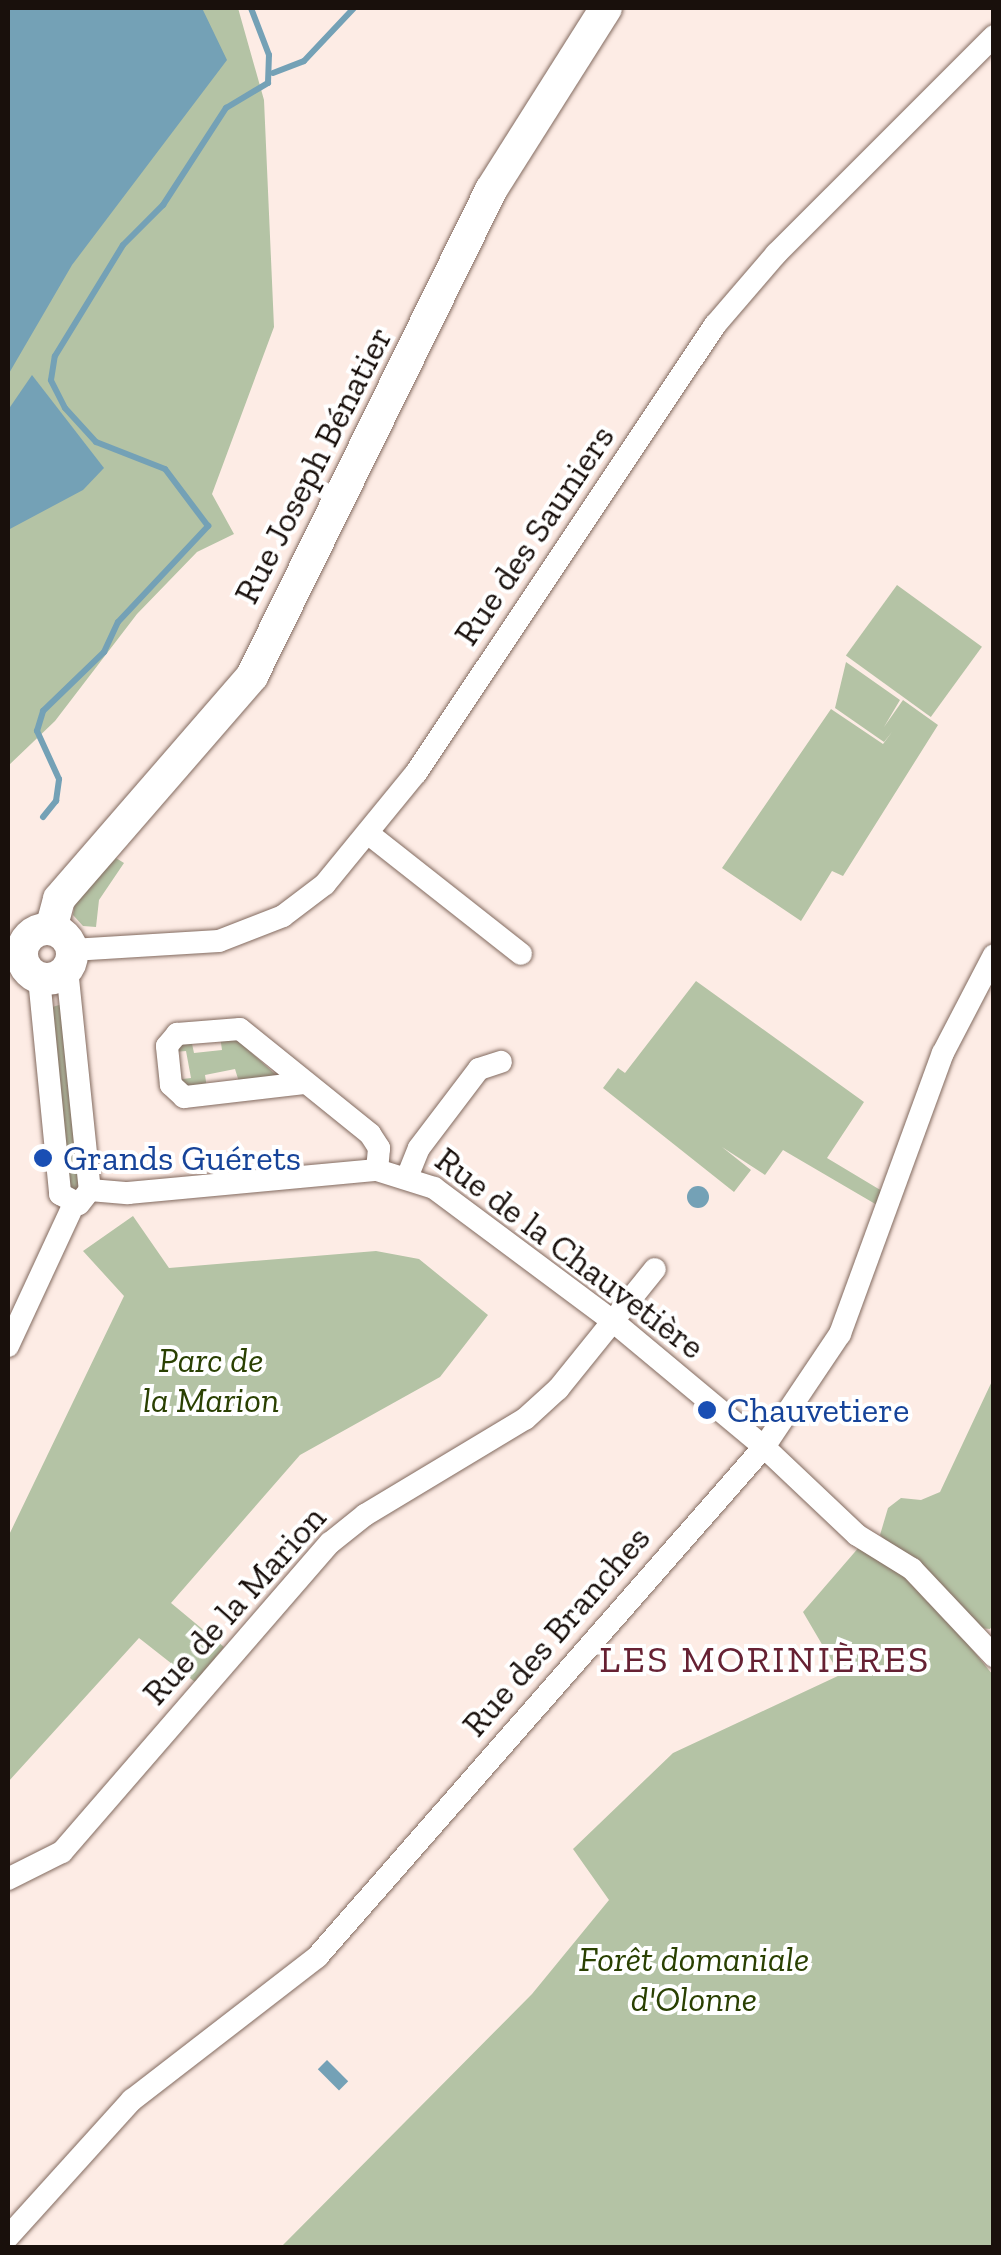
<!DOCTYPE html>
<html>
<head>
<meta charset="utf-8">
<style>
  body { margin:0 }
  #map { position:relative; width:1001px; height:2255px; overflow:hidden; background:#fdece5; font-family:"Zilla Slab",serif }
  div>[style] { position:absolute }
  .green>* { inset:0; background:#b4c3a5; transform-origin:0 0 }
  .water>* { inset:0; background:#74a1b6; transform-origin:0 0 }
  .round { border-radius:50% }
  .stream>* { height:6px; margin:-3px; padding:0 3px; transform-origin:3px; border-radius:3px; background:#74a1b6 }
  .roads { filter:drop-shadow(0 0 2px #826a5f) drop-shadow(0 0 2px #826a5f) }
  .street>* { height:22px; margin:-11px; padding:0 11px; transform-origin:11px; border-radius:11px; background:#fff }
  .secondary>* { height:32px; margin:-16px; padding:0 16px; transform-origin:16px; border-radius:16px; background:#fff }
  .secondary>.ring { margin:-16px; padding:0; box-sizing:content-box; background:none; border:32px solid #fff; border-radius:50% }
  .dots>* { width:28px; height:28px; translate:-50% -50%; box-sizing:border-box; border:5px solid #fff; border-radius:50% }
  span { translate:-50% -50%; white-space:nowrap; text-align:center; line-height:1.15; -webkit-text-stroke:8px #fff; paint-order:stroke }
  .street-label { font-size:35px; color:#19100c }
  .transit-label { font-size:35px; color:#164399 }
  .left { translate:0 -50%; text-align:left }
  .park-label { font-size:35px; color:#2a4002; font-style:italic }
  .neighbourhood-label { font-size:38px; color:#662133; letter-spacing:2.5px }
  .frame { position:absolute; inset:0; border:10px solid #19100c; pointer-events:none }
</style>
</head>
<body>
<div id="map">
  <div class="green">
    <div style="clip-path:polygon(8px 8px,238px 8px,264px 100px,274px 327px,212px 494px,234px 534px,197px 552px,137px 614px,55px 721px,8px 766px)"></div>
    <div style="left:897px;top:585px;width:105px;height:87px;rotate:36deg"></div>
    <div style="clip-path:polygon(846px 662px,900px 700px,884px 727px,903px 700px,938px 725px,843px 876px,832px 871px,801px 921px,722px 868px,831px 709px,883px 744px,892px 732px,884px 742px,835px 708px)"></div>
    <div style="clip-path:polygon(116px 858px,124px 863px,99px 900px,96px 927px,83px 926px,73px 915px,75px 903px)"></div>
    <div style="clip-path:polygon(696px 981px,864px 1102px,827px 1158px,882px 1191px,877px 1205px,783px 1150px,765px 1175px,722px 1147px,751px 1170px,734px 1192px,603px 1088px,618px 1068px,625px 1073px)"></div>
    <div style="clip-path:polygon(63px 1004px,80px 1191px,70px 1189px,52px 1007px)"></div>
    <div style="clip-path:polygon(220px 1036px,234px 1037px,276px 1075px,239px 1082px,235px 1069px,205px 1075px,207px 1088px,185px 1091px,175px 1080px,191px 1078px,186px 1051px,173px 1052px,176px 1042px,191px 1039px,194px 1053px,222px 1050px)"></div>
    <div style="clip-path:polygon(133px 1216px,169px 1268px,376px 1251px,419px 1259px,488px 1315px,440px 1377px,300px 1455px,171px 1603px,224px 1647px,195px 1682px,139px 1638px,8px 1782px,8px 1537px,124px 1296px,83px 1251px)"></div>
    <div style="clip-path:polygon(993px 1379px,993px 1625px,990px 1629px,979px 1628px,880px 1535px,888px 1508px,901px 1498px,921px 1500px,940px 1492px)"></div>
    <div style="clip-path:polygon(860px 1546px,890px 1560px,927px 1594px,993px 1675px,993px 2247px,280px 2248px,532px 1994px,609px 1900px,573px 1849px,673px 1753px,840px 1675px,803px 1612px)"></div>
  </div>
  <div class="water">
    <div style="clip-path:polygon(8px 8px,202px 8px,227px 60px,72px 265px,8px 375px)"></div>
    <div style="clip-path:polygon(32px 375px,104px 468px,83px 490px,8px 530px,8px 410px)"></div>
    <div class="round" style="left:687px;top:1186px;width:22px;height:22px"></div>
    <div style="left:327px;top:2060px;width:30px;height:13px;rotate:45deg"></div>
  </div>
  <div class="stream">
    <div style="left:273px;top:73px;width:33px;rotate:-21deg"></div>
    <div style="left:304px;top:61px;width:73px;rotate:-46.7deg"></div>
    <div style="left:43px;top:817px;width:21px;rotate:-51deg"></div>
    <div style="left:56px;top:801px;width:22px;rotate:-82deg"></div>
    <div style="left:59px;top:779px;width:53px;rotate:-114.6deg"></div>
    <div style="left:37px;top:731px;width:21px;rotate:-73deg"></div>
    <div style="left:43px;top:711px;width:85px;rotate:-44deg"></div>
    <div style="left:104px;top:652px;width:33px;rotate:-65deg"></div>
    <div style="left:118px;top:622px;width:132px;rotate:-46.8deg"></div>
    <div style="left:208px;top:526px;width:71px;rotate:-127deg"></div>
    <div style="left:165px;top:469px;width:74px;rotate:-158.6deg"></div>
    <div style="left:96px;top:442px;width:46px;rotate:-132.4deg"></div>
    <div style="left:65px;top:408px;width:31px;rotate:-117deg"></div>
    <div style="left:51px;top:380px;width:24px;rotate:-81deg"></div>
    <div style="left:55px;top:356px;width:130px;rotate:-58.5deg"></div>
    <div style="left:123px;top:245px;width:57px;rotate:-45deg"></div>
    <div style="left:163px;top:205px;width:116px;rotate:-57deg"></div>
    <div style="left:226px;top:108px;width:49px;rotate:-30.8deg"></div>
    <div style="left:268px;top:83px;width:28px;rotate:-88deg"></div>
    <div style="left:269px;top:55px;width:50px;rotate:-111deg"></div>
  </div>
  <div class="roads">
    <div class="street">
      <div style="left:370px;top:835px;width:192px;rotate:38.2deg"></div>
      <div style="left:72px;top:950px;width:147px;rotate:-3.5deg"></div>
      <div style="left:219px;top:941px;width:69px;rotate:-21.3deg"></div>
      <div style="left:283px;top:916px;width:53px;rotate:-37.3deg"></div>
      <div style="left:325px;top:884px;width:144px;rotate:-50.7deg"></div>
      <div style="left:416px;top:773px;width:539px;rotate:-56.28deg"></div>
      <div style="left:715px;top:325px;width:94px;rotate:-49.3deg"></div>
      <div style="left:776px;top:254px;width:308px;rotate:-45deg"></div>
      <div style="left:67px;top:969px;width:222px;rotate:84.1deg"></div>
      <div style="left:39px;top:978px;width:217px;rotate:84.4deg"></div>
      <div style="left:60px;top:1194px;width:21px;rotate:28deg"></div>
      <div style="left:79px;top:1204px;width:18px;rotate:-52deg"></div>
      <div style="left:304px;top:1083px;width:121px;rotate:173.3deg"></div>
      <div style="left:184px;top:1097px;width:18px;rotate:-137deg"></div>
      <div style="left:171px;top:1085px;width:39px;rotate:-96deg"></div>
      <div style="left:167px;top:1046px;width:16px;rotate:-50deg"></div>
      <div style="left:177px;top:1034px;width:63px;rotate:-4.5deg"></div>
      <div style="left:240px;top:1029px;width:167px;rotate:38.9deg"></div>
      <div style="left:370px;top:1134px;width:17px;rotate:57deg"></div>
      <div style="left:379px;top:1148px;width:22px;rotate:95deg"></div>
      <div style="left:408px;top:1175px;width:29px;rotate:-68deg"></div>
      <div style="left:419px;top:1148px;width:99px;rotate:-52.8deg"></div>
      <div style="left:479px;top:1069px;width:23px;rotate:-18deg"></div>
      <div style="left:90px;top:1190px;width:38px;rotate:5deg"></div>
      <div style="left:128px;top:1193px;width:250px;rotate:-5.3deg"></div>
      <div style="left:377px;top:1170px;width:60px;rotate:17.5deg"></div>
      <div style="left:434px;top:1188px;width:224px;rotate:36.7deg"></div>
      <div style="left:614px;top:1322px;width:195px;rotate:39.8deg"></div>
      <div style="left:764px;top:1447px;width:128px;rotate:43.4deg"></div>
      <div style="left:857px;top:1535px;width:65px;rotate:31.7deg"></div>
      <div style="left:912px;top:1569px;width:120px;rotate:46.7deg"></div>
      <div style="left:8px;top:1346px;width:157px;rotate:-65.1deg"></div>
      <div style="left:8px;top:1879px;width:60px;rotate:-26.6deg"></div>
      <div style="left:62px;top:1852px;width:409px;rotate:-49.1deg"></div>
      <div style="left:330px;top:1543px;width:45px;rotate:-38.7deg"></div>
      <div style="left:365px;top:1515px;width:187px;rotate:-31deg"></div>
      <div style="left:525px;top:1419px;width:45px;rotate:-42.3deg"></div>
      <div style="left:558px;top:1389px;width:154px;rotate:-51.1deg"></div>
      <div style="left:8px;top:2237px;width:185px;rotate:-47.9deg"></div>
      <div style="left:132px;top:2100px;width:234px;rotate:-37.7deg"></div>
      <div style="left:317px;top:1957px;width:678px;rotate:-48.77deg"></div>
      <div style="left:764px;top:1447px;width:136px;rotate:-56.1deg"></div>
      <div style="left:840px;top:1334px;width:299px;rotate:-69.9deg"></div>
      <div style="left:943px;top:1053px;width:110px;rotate:-62.5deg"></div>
    </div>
    <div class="secondary">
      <div class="ring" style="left:22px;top:929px;width:18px;height:18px"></div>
      <div style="left:51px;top:929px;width:31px;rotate:-75deg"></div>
      <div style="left:59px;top:899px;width:295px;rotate:-49.1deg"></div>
      <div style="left:252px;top:676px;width:542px;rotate:-63.81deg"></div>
      <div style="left:491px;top:190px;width:215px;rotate:-57.7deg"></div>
    </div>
  </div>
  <div class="dots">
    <div style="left:43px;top:1158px;background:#1a4fb4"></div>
    <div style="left:707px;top:1410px;background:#1a4fb4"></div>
  </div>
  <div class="street-label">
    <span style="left:313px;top:465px;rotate:-63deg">Rue Joseph Bénatier</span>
    <span style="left:534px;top:535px;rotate:-56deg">Rue des Sauniers</span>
    <span style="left:570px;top:1253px;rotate:37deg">Rue de la Chauvetière</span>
    <span style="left:234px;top:1605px;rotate:-48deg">Rue de la Marion</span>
    <span style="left:556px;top:1631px;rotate:-49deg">Rue des Branches</span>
  </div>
  <div class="transit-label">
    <span class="left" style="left:63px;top:1158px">Grands Guérets</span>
    <span class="left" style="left:727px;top:1410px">Chauvetiere</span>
  </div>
  <div class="park-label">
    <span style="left:211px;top:1380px">Parc de<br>la Marion</span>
    <span style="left:694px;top:1979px">Forêt domaniale<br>d'Olonne</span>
  </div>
  <div class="neighbourhood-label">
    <span style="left:765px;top:1660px">LES MORINIÈRES</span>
  </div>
  <div class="frame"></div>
</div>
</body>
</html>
